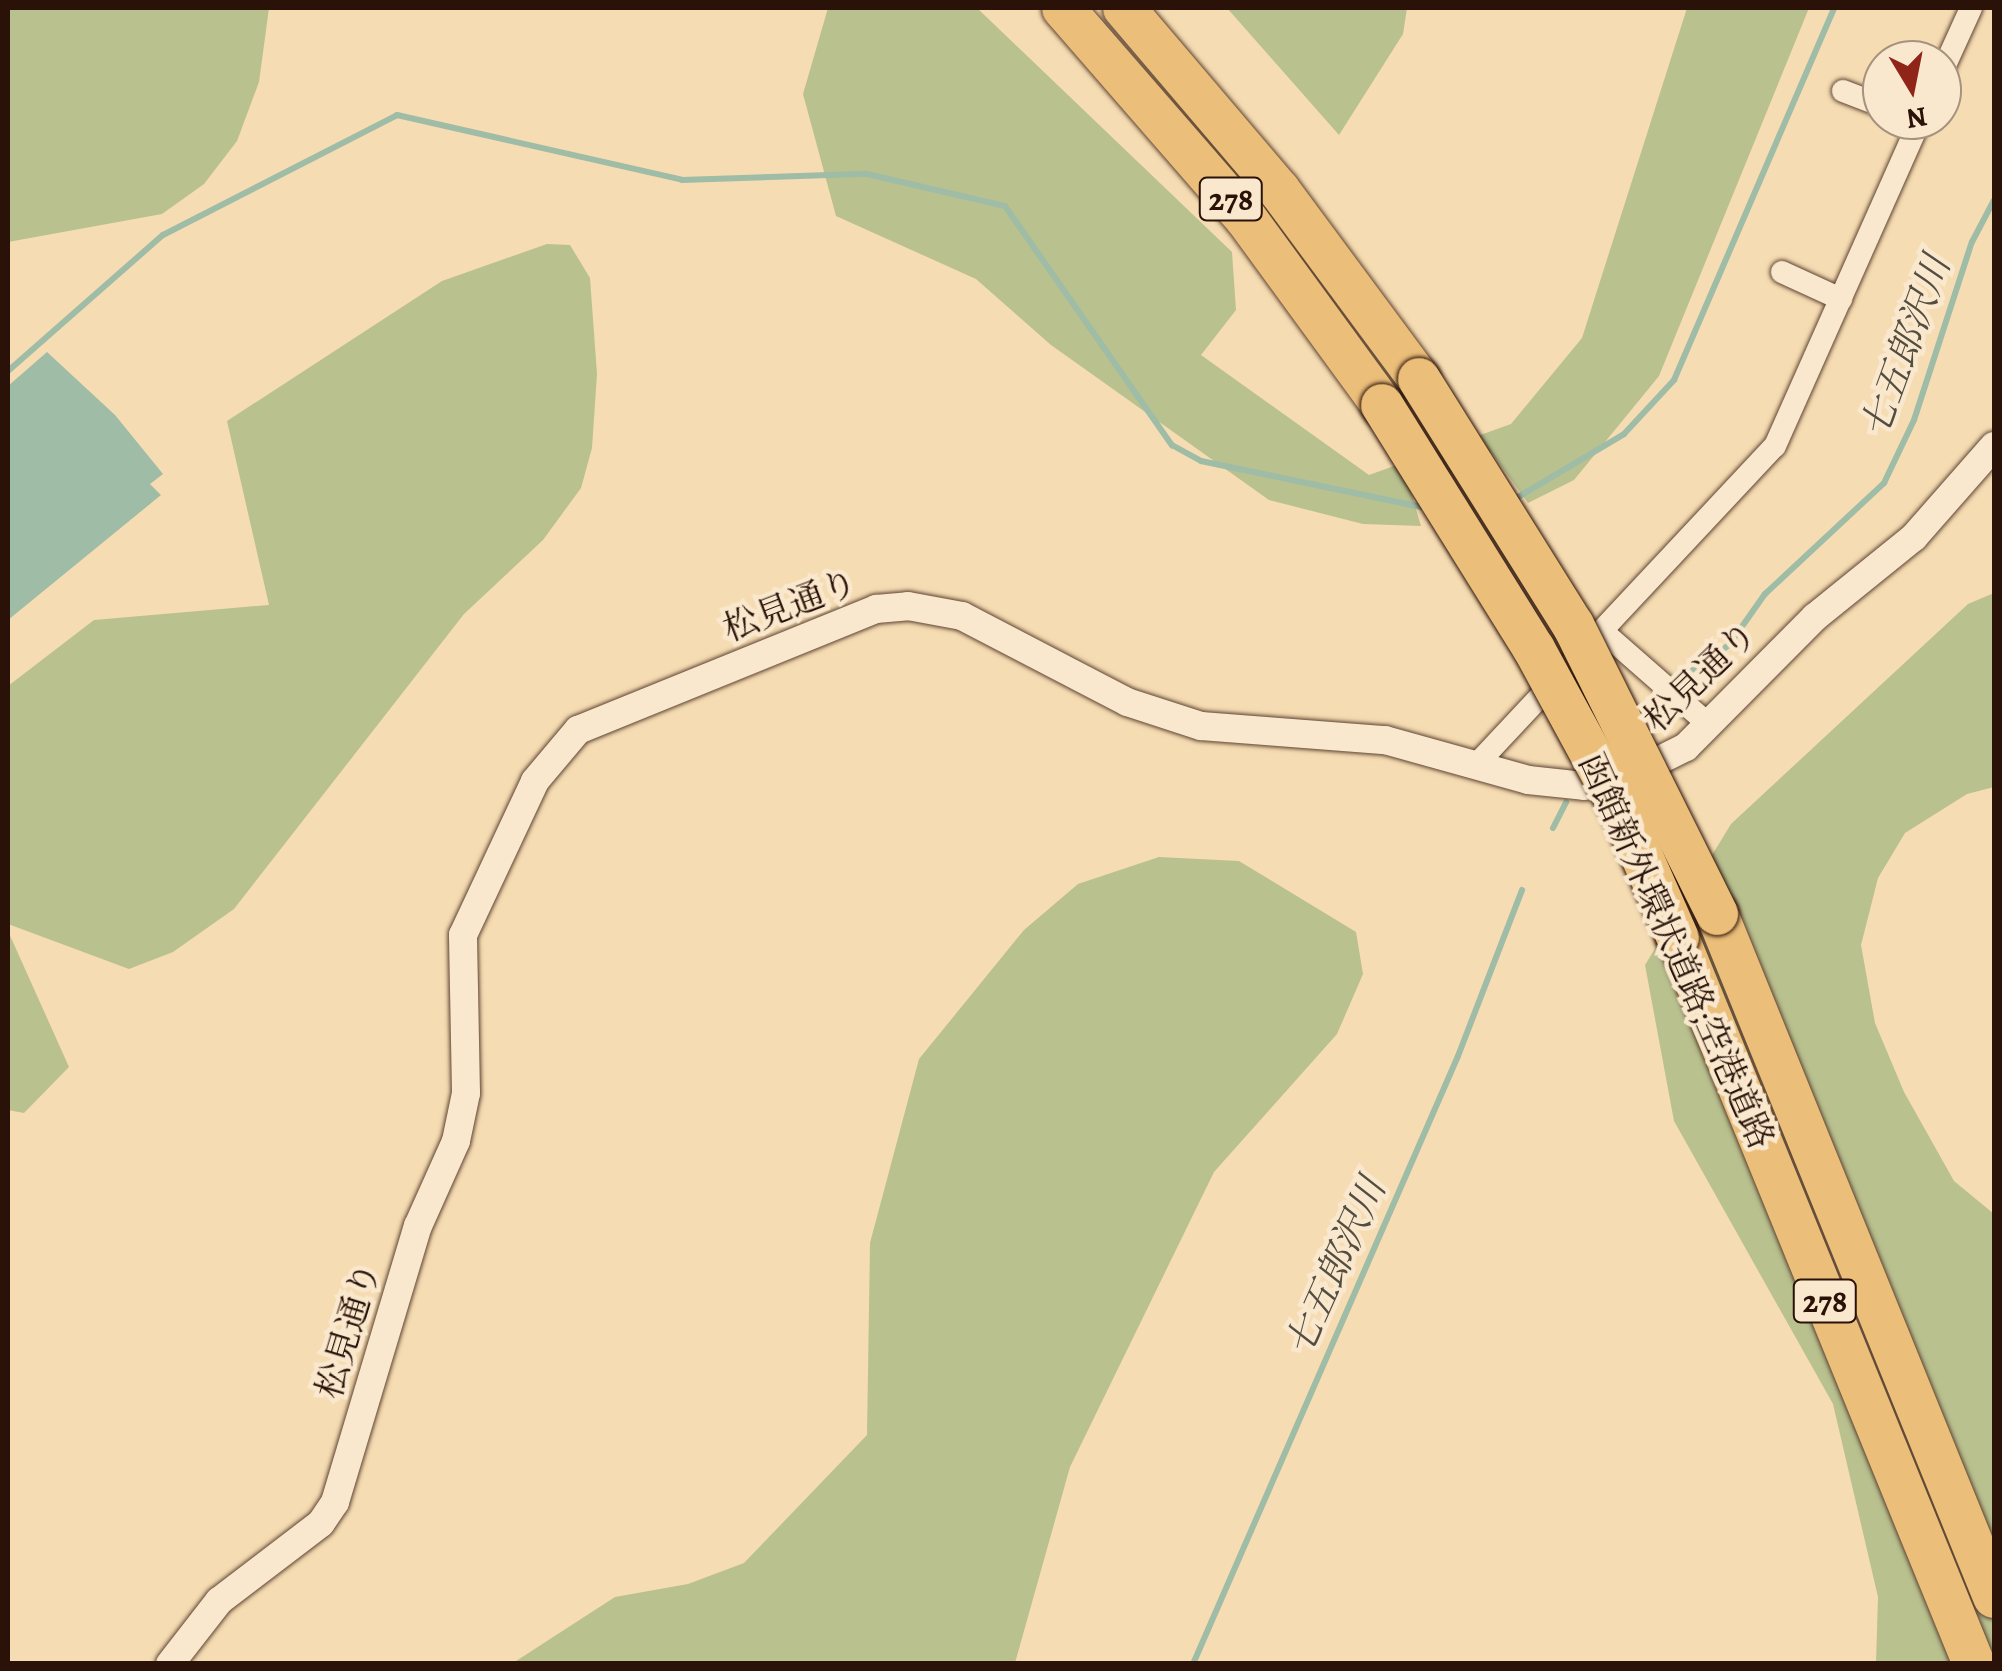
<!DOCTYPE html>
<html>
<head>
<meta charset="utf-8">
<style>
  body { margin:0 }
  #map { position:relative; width:2002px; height:1671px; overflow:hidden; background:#f6dcb2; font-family:Alegreya,"Noto Serif JP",serif }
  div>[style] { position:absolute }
  .green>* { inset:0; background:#b9c18f }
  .water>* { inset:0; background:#9ebca6 }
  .stream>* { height:6px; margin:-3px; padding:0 3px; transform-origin:3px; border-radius:3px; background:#9ebca6 }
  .roads { filter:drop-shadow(0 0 2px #5d4433) drop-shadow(0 0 2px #5d4433) }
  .minor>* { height:22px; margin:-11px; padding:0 11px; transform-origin:11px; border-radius:11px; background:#f9e8cd }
  .tertiary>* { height:28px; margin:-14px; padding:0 14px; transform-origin:14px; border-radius:14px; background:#f9e8cd }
  .motorway>* { height:42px; margin:-21px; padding:0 21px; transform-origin:21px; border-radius:21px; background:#ebbe79 }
  .bridges { filter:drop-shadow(0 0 2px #2a1209) drop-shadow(0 0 2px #2a1209) }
  .motorway-bridge>* { height:42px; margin:-21px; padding:0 21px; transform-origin:21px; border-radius:21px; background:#ebbe79 }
  span { translate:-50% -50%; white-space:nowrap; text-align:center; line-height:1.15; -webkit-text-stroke:9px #f9e8cd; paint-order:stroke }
  .shield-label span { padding:2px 8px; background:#f9e8cd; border:2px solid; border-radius:8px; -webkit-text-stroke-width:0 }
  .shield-label { font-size:32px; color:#2a1209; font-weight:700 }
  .street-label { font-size:35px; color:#2a1209 }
  .water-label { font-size:38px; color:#534e40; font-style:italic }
  .frame { position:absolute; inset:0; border:10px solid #2a1209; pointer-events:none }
  .north { position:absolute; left:1862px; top:40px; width:100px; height:100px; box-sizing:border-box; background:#f9e8cd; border:2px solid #a6927f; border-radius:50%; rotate:170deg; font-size:28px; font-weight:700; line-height:40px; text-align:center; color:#2a1209 }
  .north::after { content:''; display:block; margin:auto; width:35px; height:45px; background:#8f2418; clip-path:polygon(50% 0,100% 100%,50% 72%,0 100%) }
</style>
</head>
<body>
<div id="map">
  <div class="green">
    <div style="clip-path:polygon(8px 8px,269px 8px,259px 82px,237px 141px,204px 184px,162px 214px,8px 242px)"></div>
    <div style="clip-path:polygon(828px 8px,977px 8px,1232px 252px,1236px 310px,1201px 355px,1369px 475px,1511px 424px,1582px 338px,1687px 8px,1809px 8px,1659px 376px,1574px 480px,1528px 503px,1491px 452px,1411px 492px,1421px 526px,1363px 524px,1269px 500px,1051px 345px,976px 279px,836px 216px,803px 94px)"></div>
    <div style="clip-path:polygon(1227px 8px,1407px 8px,1403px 34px,1339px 135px)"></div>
    <div style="clip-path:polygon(547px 244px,570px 245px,590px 278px,597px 374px,592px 448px,581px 488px,543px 540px,464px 614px,234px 909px,173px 952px,129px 969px,8px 924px,8px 686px,94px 620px,269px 605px,227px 421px,442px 281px)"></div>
    <div style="clip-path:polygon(1994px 593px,1994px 787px,1967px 794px,1905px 833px,1878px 878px,1861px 945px,1875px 1023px,1904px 1092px,1954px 1181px,1994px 1214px,1994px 1663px,1876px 1663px,1878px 1597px,1833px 1404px,1674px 1121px,1645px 965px,1731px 824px,1968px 604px)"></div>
    <div style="clip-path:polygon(1159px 857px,1239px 861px,1356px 932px,1363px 974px,1337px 1034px,1214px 1172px,1070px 1467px,1015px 1663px,513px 1663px,615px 1597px,688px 1584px,744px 1563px,867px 1435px,870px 1243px,919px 1059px,1024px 930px,1078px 884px)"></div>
    <div style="clip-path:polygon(8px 931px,69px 1067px,24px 1113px,8px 1110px)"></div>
  </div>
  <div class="water">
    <div style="clip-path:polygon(47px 352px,115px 415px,163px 474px,150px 484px,161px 495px,8px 620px,8px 386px)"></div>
  </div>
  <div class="stream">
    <div style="left:8px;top:371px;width:206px;rotate:-41.3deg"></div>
    <div style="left:163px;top:235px;width:263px;rotate:-27.1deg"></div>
    <div style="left:397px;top:115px;width:292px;rotate:12.8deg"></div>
    <div style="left:682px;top:180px;width:185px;rotate:-1.9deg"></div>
    <div style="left:867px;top:174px;width:142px;rotate:13.1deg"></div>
    <div style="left:1005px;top:206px;width:292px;rotate:55.1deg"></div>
    <div style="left:1172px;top:445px;width:33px;rotate:29deg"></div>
    <div style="left:1201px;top:461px;width:230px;rotate:11.8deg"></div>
    <div style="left:1513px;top:500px;width:129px;rotate:-30.7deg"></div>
    <div style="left:1624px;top:434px;width:74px;rotate:-47.2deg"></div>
    <div style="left:1674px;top:380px;width:405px;rotate:-66.7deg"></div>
    <div style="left:1690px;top:672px;width:47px;rotate:-34.7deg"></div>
    <div style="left:1729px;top:645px;width:62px;rotate:-54.8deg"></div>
    <div style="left:1765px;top:594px;width:163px;rotate:-43deg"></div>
    <div style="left:1884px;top:483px;width:70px;rotate:-64.5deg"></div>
    <div style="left:1914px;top:420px;width:187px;rotate:-72deg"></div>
    <div style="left:1972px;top:242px;width:47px;rotate:-62.4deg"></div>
    <div style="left:1553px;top:828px;width:29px;rotate:-63deg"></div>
    <div style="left:1193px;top:1664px;width:663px;rotate:-66.45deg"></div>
    <div style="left:1458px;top:1056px;width:178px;rotate:-68.9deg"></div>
  </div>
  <div class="roads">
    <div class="minor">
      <div style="left:1942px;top:72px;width:70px;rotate:-65.6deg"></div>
      <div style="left:1843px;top:91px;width:42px;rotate:21deg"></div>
      <div style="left:1782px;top:272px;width:65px;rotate:24.6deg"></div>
      <div style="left:1602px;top:631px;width:140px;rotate:41.2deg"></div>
      <div style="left:1476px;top:765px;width:437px;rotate:-46.9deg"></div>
      <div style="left:1775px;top:446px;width:357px;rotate:-66deg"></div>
    </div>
    <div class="tertiary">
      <div style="left:170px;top:1664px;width:80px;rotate:-52.1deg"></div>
      <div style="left:219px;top:1601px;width:128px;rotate:-37.4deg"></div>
      <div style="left:321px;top:1523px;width:25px;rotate:-56deg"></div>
      <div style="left:335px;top:1502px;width:288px;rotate:-73.3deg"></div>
      <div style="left:418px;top:1226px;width:93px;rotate:-65.9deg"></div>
      <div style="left:456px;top:1141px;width:49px;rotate:-78.2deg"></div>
      <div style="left:466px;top:1093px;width:158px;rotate:-91.1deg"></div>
      <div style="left:463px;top:935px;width:170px;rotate:-64.9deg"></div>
      <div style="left:535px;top:781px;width:67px;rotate:-49.9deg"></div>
      <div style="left:578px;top:730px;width:322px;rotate:-22.1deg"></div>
      <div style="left:876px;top:609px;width:32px;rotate:-5deg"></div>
      <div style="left:908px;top:606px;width:55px;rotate:10.5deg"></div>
      <div style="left:962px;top:616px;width:186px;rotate:27.5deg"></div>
      <div style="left:1127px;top:702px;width:78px;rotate:18deg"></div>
      <div style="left:1201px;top:726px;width:185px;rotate:4.4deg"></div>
      <div style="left:1385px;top:740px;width:148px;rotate:15.6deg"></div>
      <div style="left:1528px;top:780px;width:56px;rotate:6.1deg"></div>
      <div style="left:1584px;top:786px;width:34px;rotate:-8deg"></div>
      <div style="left:1618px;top:781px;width:76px;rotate:-26.6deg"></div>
      <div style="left:1686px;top:747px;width:183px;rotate:-45.2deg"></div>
      <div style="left:1815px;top:617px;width:127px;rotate:-38.9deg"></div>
      <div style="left:1914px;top:537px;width:121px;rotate:-48.7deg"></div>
    </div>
    <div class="motorway">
      <div style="left:1063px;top:8px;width:277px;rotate:49deg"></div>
      <div style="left:1245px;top:217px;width:233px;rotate:53.9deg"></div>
      <div style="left:1124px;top:8px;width:239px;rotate:49.6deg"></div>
      <div style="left:1279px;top:190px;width:235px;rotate:53.5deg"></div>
      <div style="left:1717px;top:914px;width:737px;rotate:67.92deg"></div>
      <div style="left:1678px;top:938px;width:784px;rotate:67.82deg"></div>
    </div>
  </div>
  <div class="bridges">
    <div class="motorway-bridge">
      <div style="left:1419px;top:379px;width:290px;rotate:58deg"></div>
      <div style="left:1573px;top:625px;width:323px;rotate:63.5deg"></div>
      <div style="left:1382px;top:405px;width:287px;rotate:58.1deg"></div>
      <div style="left:1534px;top:649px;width:182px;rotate:61.5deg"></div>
      <div style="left:1621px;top:809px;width:141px;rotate:66.2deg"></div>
    </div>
  </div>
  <div class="shield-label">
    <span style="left:1231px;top:199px">278</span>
    <span style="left:1825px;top:1301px">278</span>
  </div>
  <div class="street-label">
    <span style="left:790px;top:605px;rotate:-21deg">松見通り</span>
    <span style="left:1700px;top:676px;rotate:-44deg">松見通り</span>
    <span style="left:1677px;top:951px;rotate:66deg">函館新外環状道路;空港道路</span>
    <span style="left:348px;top:1330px;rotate:-73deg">松見通り</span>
  </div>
  <div class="water-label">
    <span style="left:1906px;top:347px;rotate:-70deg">七五郎沢川</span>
    <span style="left:1336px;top:1267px;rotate:-66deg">七五郎沢川</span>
  </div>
  <div class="frame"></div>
  <div class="north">N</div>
</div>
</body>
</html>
